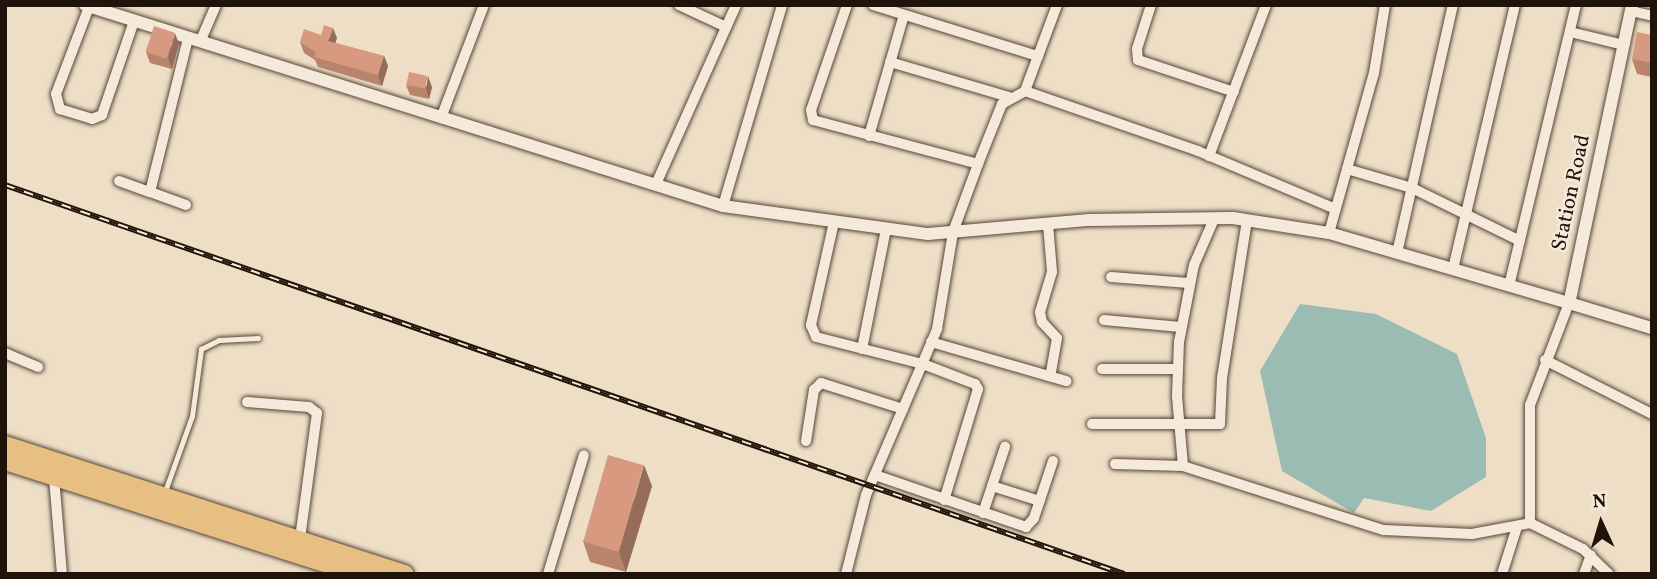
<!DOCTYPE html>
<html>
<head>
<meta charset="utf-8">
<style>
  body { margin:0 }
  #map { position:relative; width:1657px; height:579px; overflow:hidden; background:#efdec6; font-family:Vollkorn,serif }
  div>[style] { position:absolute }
  .water>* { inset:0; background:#9abcb3 }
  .roads { filter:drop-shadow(0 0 2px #544638) drop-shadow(0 0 2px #544638) }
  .service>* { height:5px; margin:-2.5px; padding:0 2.5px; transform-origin:2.5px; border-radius:2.5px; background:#f5eada }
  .minor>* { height:10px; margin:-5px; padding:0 5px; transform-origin:5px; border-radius:5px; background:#f5eada }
  .tertiary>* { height:12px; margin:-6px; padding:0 6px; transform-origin:6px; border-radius:6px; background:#f5eada }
  .trunk>* { height:18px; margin:-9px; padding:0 9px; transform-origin:9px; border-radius:9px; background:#e8bf83 }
  .rail>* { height:6px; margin-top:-3px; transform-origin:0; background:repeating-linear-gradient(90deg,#f5eada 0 10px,#201309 0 20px); box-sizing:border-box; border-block:2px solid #201309 }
  .wall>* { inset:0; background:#b9846e }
  .shaded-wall>* { inset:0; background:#966c5a }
  .building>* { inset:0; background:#d79a80; transform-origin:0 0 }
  span { translate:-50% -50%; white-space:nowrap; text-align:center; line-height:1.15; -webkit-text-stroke:5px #f5eada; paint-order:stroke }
  .street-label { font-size:21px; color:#201309 }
  .frame { position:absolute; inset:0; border:7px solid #201309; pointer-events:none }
  .north { position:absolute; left:1566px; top:488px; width:70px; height:70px; -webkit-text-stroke:5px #f5eada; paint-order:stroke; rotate:356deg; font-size:19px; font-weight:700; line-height:28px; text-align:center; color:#201309 }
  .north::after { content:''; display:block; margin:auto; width:24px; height:32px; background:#201309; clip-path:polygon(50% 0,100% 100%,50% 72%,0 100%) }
</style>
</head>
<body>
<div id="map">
  <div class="water">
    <div style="clip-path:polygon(1300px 304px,1376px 314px,1457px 354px,1486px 438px,1486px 477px,1431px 511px,1364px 498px,1354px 513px,1282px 471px,1260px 371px)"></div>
  </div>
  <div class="roads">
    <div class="service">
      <div style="left:164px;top:494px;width:83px;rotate:-70.3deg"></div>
      <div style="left:192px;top:416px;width:68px;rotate:-82.3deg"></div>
      <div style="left:201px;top:349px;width:20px;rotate:-27deg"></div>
      <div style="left:219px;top:340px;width:39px;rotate:-3deg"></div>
    </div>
    <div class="minor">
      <div style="left:679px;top:5px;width:52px;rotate:25.1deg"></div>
      <div style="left:847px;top:5px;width:111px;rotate:108.9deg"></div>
      <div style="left:811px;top:110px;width:10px;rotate:79deg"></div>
      <div style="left:813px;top:120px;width:171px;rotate:14.9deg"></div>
      <div style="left:873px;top:5px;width:173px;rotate:17.2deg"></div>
      <div style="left:1057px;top:5px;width:92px;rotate:110.4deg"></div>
      <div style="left:1025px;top:91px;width:183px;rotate:19.1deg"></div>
      <div style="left:1198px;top:151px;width:149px;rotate:22.9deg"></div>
      <div style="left:1151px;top:5px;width:46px;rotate:107.7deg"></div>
      <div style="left:1137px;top:49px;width:11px;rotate:85deg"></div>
      <div style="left:1138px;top:60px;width:101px;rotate:18.4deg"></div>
      <div style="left:89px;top:7px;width:93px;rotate:110.8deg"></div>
      <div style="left:56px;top:94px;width:16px;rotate:75deg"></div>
      <div style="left:60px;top:109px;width:34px;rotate:17deg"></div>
      <div style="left:92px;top:119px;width:11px;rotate:-22deg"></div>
      <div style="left:102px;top:115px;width:99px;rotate:-71.2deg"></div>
      <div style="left:1631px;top:11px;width:22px;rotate:13deg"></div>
      <div style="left:1570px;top:32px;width:56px;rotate:13.5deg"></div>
      <div style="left:200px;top:42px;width:40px;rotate:-66.6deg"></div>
      <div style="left:890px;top:62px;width:124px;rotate:16.4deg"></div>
      <div style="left:441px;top:118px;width:121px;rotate:-69.2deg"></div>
      <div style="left:869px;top:136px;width:126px;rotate:-73.9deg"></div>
      <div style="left:1209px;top:156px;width:161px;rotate:-69.3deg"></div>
      <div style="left:1347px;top:169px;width:68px;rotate:16.3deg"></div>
      <div style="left:1412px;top:188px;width:120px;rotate:26.1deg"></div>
      <div style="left:119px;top:181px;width:33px;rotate:20deg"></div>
      <div style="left:656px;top:184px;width:196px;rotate:-65.9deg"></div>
      <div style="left:186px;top:205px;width:38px;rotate:-160deg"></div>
      <div style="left:150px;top:192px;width:159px;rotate:-76.1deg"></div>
      <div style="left:723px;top:206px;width:209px;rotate:-73.6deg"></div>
      <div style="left:834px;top:222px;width:106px;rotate:102.6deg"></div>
      <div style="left:811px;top:325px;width:13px;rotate:67deg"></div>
      <div style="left:816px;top:337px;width:110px;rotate:14.2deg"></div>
      <div style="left:923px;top:364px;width:56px;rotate:21deg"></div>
      <div style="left:975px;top:384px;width:6px;rotate:59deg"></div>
      <div style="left:978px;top:389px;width:116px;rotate:107deg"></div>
      <div style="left:1048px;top:224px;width:48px;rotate:85.2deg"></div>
      <div style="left:1052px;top:272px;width:42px;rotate:106.7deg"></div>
      <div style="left:1040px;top:312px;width:10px;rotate:79deg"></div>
      <div style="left:1042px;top:322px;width:22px;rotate:47deg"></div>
      <div style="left:1057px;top:338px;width:39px;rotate:100deg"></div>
      <div style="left:1329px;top:233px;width:166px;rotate:-74.3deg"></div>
      <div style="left:1374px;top:73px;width:69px;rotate:-80.8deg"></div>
      <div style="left:1397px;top:253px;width:254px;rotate:-77.3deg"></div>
      <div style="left:1453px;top:269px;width:271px;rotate:-76.8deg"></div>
      <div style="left:1111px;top:277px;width:78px;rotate:4.4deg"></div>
      <div style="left:1509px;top:286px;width:289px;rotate:-76.6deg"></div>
      <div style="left:1569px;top:303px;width:109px;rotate:110.9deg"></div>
      <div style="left:1530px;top:405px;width:118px;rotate:90deg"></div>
      <div style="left:1530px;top:523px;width:59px;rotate:26.1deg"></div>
      <div style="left:1583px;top:549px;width:36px;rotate:44deg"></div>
      <div style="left:1104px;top:320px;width:77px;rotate:5.2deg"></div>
      <div style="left:931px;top:342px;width:141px;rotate:16.1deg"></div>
      <div style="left:862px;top:349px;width:122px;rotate:-78.7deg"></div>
      <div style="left:5px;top:353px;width:36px;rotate:23deg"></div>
      <div style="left:1545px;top:360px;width:120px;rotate:26.8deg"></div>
      <div style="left:1102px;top:369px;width:75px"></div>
      <div style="left:247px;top:402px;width:62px;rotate:4.6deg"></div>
      <div style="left:309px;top:407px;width:10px;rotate:37deg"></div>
      <div style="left:317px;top:413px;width:126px;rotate:97.7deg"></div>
      <div style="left:1092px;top:424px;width:128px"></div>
      <div style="left:1220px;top:424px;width:46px;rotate:-87.5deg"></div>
      <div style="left:1222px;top:378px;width:159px;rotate:-81deg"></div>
      <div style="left:806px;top:441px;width:52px;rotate:-81.1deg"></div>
      <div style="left:814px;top:390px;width:10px;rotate:-45deg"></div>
      <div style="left:821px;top:383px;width:86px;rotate:17.6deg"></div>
      <div style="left:1115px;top:464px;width:68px;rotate:1.7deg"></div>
      <div style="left:1183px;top:466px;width:211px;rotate:17.7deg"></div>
      <div style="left:1384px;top:530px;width:88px;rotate:2.6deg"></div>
      <div style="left:1472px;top:534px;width:59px;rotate:-10.7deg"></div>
      <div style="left:1183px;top:466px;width:70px;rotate:-94.9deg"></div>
      <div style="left:1177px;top:396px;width:54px;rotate:-87.9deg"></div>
      <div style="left:1179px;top:342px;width:78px;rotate:-79deg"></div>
      <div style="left:1194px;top:265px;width:50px;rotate:-66.5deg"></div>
      <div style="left:875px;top:475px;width:160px;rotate:19deg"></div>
      <div style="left:1026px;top:527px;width:12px;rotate:-48deg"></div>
      <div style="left:1034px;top:518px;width:60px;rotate:-71.6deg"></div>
      <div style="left:54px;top:477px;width:97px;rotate:85.3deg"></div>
      <div style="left:992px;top:486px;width:50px;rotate:17.4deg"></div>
      <div style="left:983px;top:513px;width:70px;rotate:-71.6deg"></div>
      <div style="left:548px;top:574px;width:124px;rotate:-73.2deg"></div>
      <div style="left:846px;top:574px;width:81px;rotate:-75.8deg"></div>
      <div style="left:866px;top:495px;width:181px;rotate:-66.8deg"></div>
      <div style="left:937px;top:329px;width:98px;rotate:-80.6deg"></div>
      <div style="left:953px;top:232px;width:72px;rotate:-69.8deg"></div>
      <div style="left:978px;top:164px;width:65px;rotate:-68.2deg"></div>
      <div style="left:1002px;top:104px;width:26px;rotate:-29deg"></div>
      <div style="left:1502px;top:574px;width:49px;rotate:-72.3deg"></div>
      <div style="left:1584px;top:574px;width:20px;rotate:-70deg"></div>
    </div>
    <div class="tertiary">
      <div style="left:85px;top:5px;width:669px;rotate:17.49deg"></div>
      <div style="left:723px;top:206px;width:207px;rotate:7.8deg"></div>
      <div style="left:928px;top:234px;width:162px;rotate:-5deg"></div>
      <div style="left:1089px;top:220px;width:144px;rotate:-0.8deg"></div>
      <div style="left:1233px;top:218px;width:97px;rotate:8.9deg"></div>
      <div style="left:1329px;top:233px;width:250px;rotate:16.3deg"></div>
      <div style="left:1632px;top:5px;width:305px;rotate:101.9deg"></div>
      <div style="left:1569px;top:303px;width:87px;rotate:16.8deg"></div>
    </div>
    <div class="trunk">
      <div style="left:5px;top:445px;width:420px;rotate:17.9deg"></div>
      <div style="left:5px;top:461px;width:372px;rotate:17.7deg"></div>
    </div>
  </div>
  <div class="rail">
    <div style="left:5px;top:185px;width:1185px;rotate:19.17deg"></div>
  </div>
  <div class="wall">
    <div style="clip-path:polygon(1652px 35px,1652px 77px,1637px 74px,1632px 59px)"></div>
    <div style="clip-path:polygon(337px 38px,335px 43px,384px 56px,388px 66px,382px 86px,318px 67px,315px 60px,304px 53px,300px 42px)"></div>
    <div style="clip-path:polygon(179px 44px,172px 69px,150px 63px,146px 52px)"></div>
    <div style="clip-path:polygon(406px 85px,432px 87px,429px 99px,410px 95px)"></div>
    <div style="clip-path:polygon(652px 486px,626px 572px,590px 562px,583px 541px)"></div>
  </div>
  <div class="shaded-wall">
    <div style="clip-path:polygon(333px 28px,337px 38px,332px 52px,328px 41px)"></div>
    <div style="clip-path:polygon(175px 33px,179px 44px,172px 69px,168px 58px)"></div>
    <div style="clip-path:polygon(384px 56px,388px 66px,382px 86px,378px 75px)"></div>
    <div style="clip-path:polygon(428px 76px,432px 87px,429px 99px,426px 89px)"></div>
    <div style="clip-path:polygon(644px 465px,652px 486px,626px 572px,619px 552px)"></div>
  </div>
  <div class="building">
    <div style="clip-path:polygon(324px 25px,333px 28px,328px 41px,384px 56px,378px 75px,314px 57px,316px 52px,300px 42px,304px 29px,321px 35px)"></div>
    <div style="left:154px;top:26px;width:22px;height:27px;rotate:18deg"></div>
    <div style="clip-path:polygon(1637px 32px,1652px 35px,1652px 63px,1632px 59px)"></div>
    <div style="left:409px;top:72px;width:19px;height:13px;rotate:12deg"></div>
    <div style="left:608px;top:455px;width:37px;height:90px;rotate:16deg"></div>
  </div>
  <div class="street-label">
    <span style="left:1572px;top:193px;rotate:-78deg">Station Road</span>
  </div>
  <div class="frame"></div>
  <div class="north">N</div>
</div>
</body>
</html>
